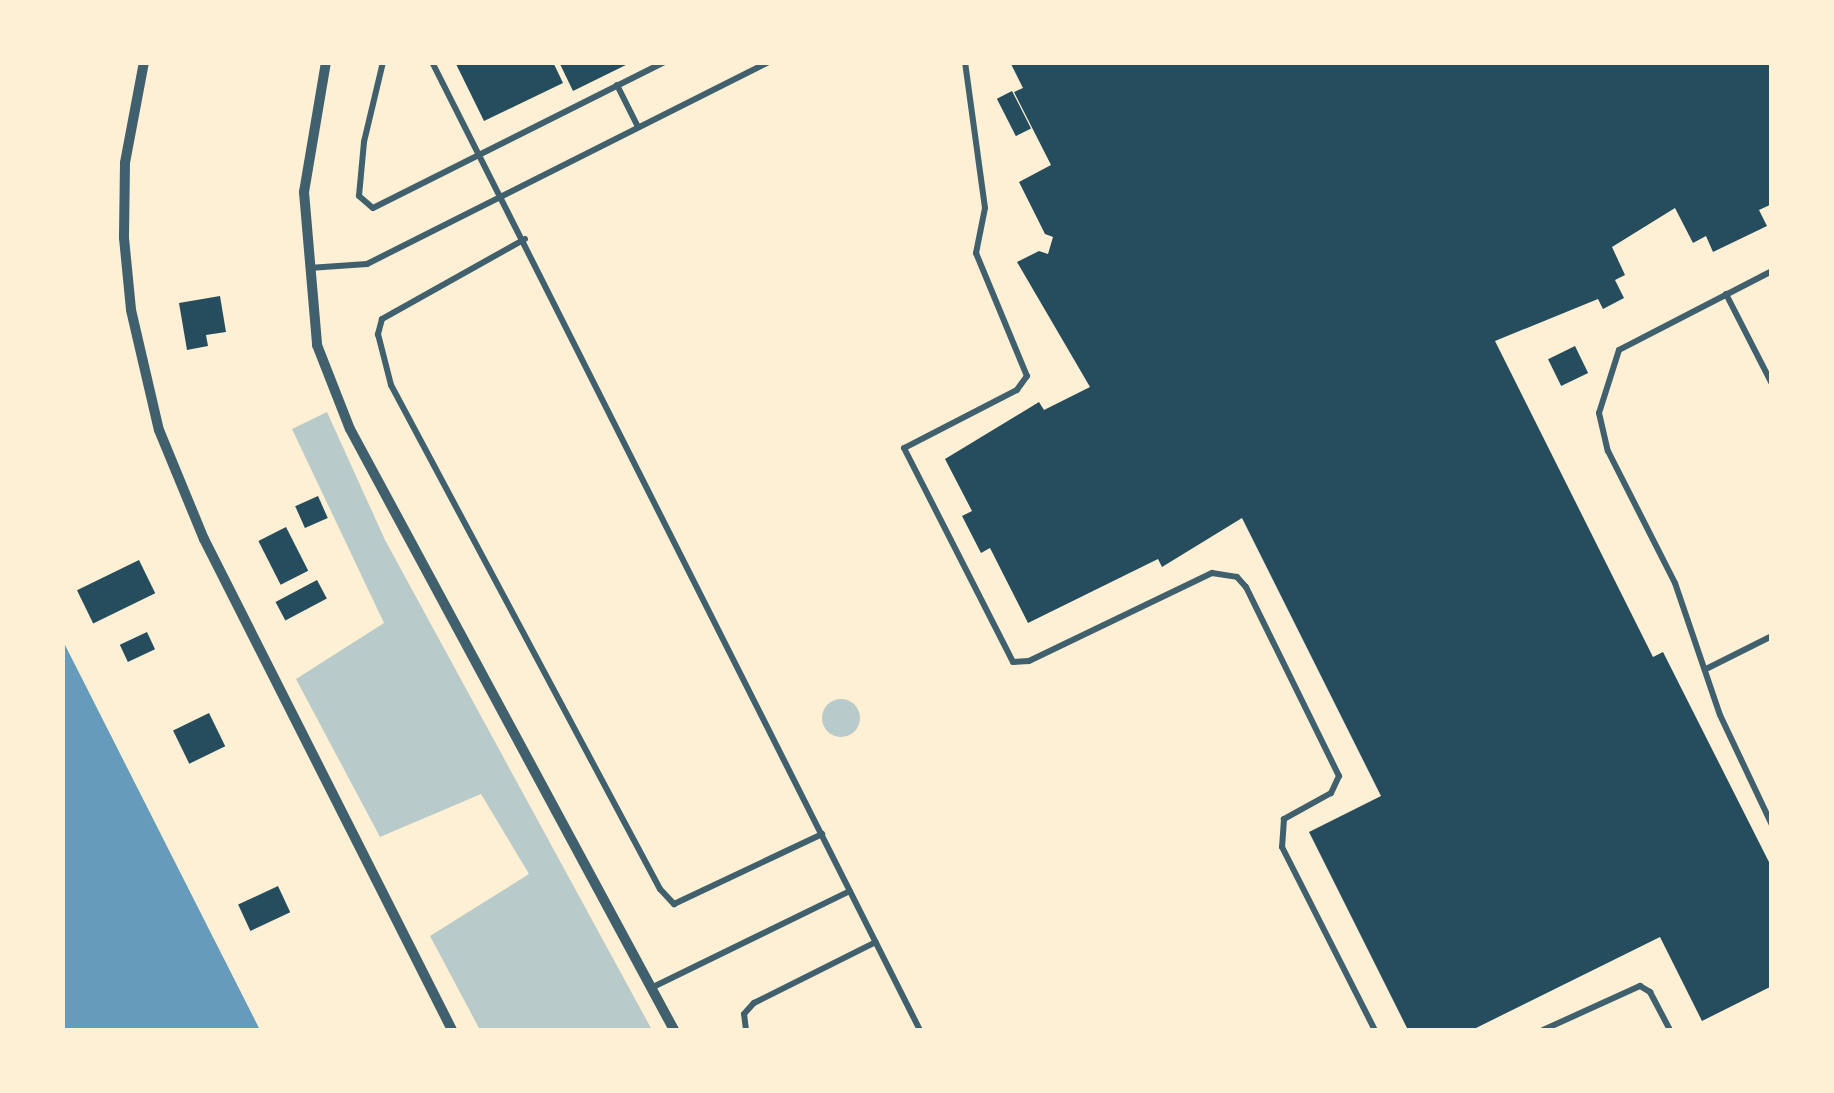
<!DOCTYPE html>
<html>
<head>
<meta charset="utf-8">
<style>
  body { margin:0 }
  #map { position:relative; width:1834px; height:1093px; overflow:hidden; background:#fdf0d5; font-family:"Space Grotesk",sans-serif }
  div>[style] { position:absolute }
  .green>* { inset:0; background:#b9caca }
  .round { border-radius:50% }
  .water>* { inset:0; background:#669bbc }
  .building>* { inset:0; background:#264d5e; transform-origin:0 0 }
  .service>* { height:6px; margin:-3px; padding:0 3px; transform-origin:3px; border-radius:3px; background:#3f606c }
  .minor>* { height:10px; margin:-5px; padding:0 5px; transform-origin:5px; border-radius:5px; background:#3f606c }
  span { translate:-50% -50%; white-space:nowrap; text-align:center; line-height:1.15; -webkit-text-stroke:8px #fdf0d5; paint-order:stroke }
  .frame { position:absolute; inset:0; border:65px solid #fdf0d5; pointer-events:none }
</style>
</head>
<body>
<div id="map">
  <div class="green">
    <div style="clip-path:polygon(327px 412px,385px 540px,652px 1030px,480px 1030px,430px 936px,529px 874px,481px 794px,380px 837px,296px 679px,384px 623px,292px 429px)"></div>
    <div class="round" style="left:822px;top:699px;width:38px;height:38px"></div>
  </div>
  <div class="water">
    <div style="clip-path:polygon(62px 641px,63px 641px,260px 1030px,63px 1030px)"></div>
  </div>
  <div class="building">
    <div style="clip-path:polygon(455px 62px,553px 62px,563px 83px,484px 121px)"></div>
    <div style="clip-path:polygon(559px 62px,632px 62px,573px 91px)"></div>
    <div style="clip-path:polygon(1010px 62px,1772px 62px,1772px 204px,1759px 210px,1767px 226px,1713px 252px,1706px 236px,1693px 243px,1675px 208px,1612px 247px,1625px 275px,1615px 280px,1624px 298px,1603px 309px,1598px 299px,1495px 341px,1653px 657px,1663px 652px,1772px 868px,1772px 986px,1702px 1021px,1660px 937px,1472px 1030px,1408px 1030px,1309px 832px,1381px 796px,1242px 518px,1162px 567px,1158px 559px,1028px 623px,990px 548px,981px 553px,962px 516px,972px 511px,945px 459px,1039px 402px,1044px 410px,1090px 387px,1017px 262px,1039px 251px,1048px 254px,1053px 237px,1045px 234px,1019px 182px,1051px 165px,1014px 92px,1023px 88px)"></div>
    <div style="left:1012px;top:91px;width:42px;height:17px;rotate:63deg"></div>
    <div style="clip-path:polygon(220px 296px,226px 332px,206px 335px,208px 346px,187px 350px,179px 303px)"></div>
    <div style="left:1575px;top:346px;width:30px;height:30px;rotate:64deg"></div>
    <div style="left:318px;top:496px;width:24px;height:25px;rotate:66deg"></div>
    <div style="left:286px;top:527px;width:49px;height:31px;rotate:63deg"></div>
    <div style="left:139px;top:560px;width:37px;height:69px;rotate:64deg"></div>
    <div style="left:317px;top:580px;width:21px;height:47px;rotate:62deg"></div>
    <div style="left:147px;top:632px;width:19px;height:30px;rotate:65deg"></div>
    <div style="left:209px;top:713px;width:37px;height:40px;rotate:64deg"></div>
    <div style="left:278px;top:886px;width:29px;height:44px;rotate:65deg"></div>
  </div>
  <div class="service">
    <div style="left:383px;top:62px;width:82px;rotate:103.4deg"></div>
    <div style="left:364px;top:142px;width:54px;rotate:95.3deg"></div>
    <div style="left:359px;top:196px;width:18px;rotate:41deg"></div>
    <div style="left:373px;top:208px;width:326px;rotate:-26.6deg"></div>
    <div style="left:432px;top:62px;width:1084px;rotate:63.25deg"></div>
    <div style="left:965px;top:62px;width:147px;rotate:82.2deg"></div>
    <div style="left:985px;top:208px;width:46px;rotate:101.3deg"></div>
    <div style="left:976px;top:253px;width:133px;rotate:67.5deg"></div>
    <div style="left:1027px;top:376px;width:17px;rotate:126deg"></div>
    <div style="left:1017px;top:390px;width:127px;rotate:152.8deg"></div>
    <div style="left:904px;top:448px;width:240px;rotate:63deg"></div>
    <div style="left:1013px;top:662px;width:16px;rotate:-4deg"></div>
    <div style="left:1029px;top:661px;width:203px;rotate:-25.7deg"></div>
    <div style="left:1212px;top:573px;width:25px;rotate:9deg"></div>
    <div style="left:1237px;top:577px;width:13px;rotate:48deg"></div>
    <div style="left:1246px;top:587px;width:211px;rotate:63.8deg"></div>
    <div style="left:1339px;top:776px;width:19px;rotate:115deg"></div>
    <div style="left:1331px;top:793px;width:54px;rotate:151deg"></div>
    <div style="left:1284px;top:819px;width:28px;rotate:94deg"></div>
    <div style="left:1282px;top:847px;width:205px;rotate:63.1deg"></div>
    <div style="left:617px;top:85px;width:47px;rotate:63.4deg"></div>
    <div style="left:525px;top:239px;width:164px;rotate:150.8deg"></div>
    <div style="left:382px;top:319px;width:16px;rotate:105deg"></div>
    <div style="left:378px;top:334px;width:53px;rotate:75.7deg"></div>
    <div style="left:391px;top:385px;width:571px;rotate:61.91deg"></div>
    <div style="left:660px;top:889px;width:21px;rotate:47deg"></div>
    <div style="left:674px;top:904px;width:164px;rotate:-25.3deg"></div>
    <div style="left:309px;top:268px;width:58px;rotate:-3.9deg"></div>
    <div style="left:367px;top:264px;width:449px;rotate:-26.7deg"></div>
    <div style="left:1772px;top:271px;width:172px;rotate:152.7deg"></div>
    <div style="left:1619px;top:350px;width:66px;rotate:107.6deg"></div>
    <div style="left:1599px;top:413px;width:39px;rotate:77deg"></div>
    <div style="left:1608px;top:451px;width:148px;rotate:63.1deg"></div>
    <div style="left:1675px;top:583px;width:139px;rotate:71.2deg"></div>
    <div style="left:1720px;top:715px;width:122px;rotate:64.7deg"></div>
    <div style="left:1726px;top:294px;width:101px;rotate:62.9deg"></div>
    <div style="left:1708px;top:668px;width:72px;rotate:-26.6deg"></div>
    <div style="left:651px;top:988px;width:221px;rotate:-26deg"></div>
    <div style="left:746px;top:1030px;width:16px;rotate:-97deg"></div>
    <div style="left:744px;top:1014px;width:15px;rotate:-48deg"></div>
    <div style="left:754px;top:1003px;width:136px;rotate:-26.6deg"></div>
    <div style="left:1543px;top:1030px;width:107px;rotate:-24.4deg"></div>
    <div style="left:1640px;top:986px;width:12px;rotate:31deg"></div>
    <div style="left:1650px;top:992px;width:43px;rotate:62.2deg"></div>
  </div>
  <div class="minor">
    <div style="left:144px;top:62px;width:103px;rotate:100.7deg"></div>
    <div style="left:125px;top:163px;width:75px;rotate:90.8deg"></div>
    <div style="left:124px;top:238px;width:72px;rotate:84.4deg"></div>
    <div style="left:131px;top:310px;width:123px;rotate:76.9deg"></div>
    <div style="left:159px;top:430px;width:118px;rotate:67.6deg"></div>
    <div style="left:204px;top:539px;width:550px;rotate:63.2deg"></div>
    <div style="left:326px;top:62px;width:132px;rotate:99.6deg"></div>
    <div style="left:304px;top:192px;width:154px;rotate:85.1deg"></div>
    <div style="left:317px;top:345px;width:90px;rotate:68.6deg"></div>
    <div style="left:350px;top:429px;width:683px;rotate:61.67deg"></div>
  </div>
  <div class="frame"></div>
</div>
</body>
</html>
